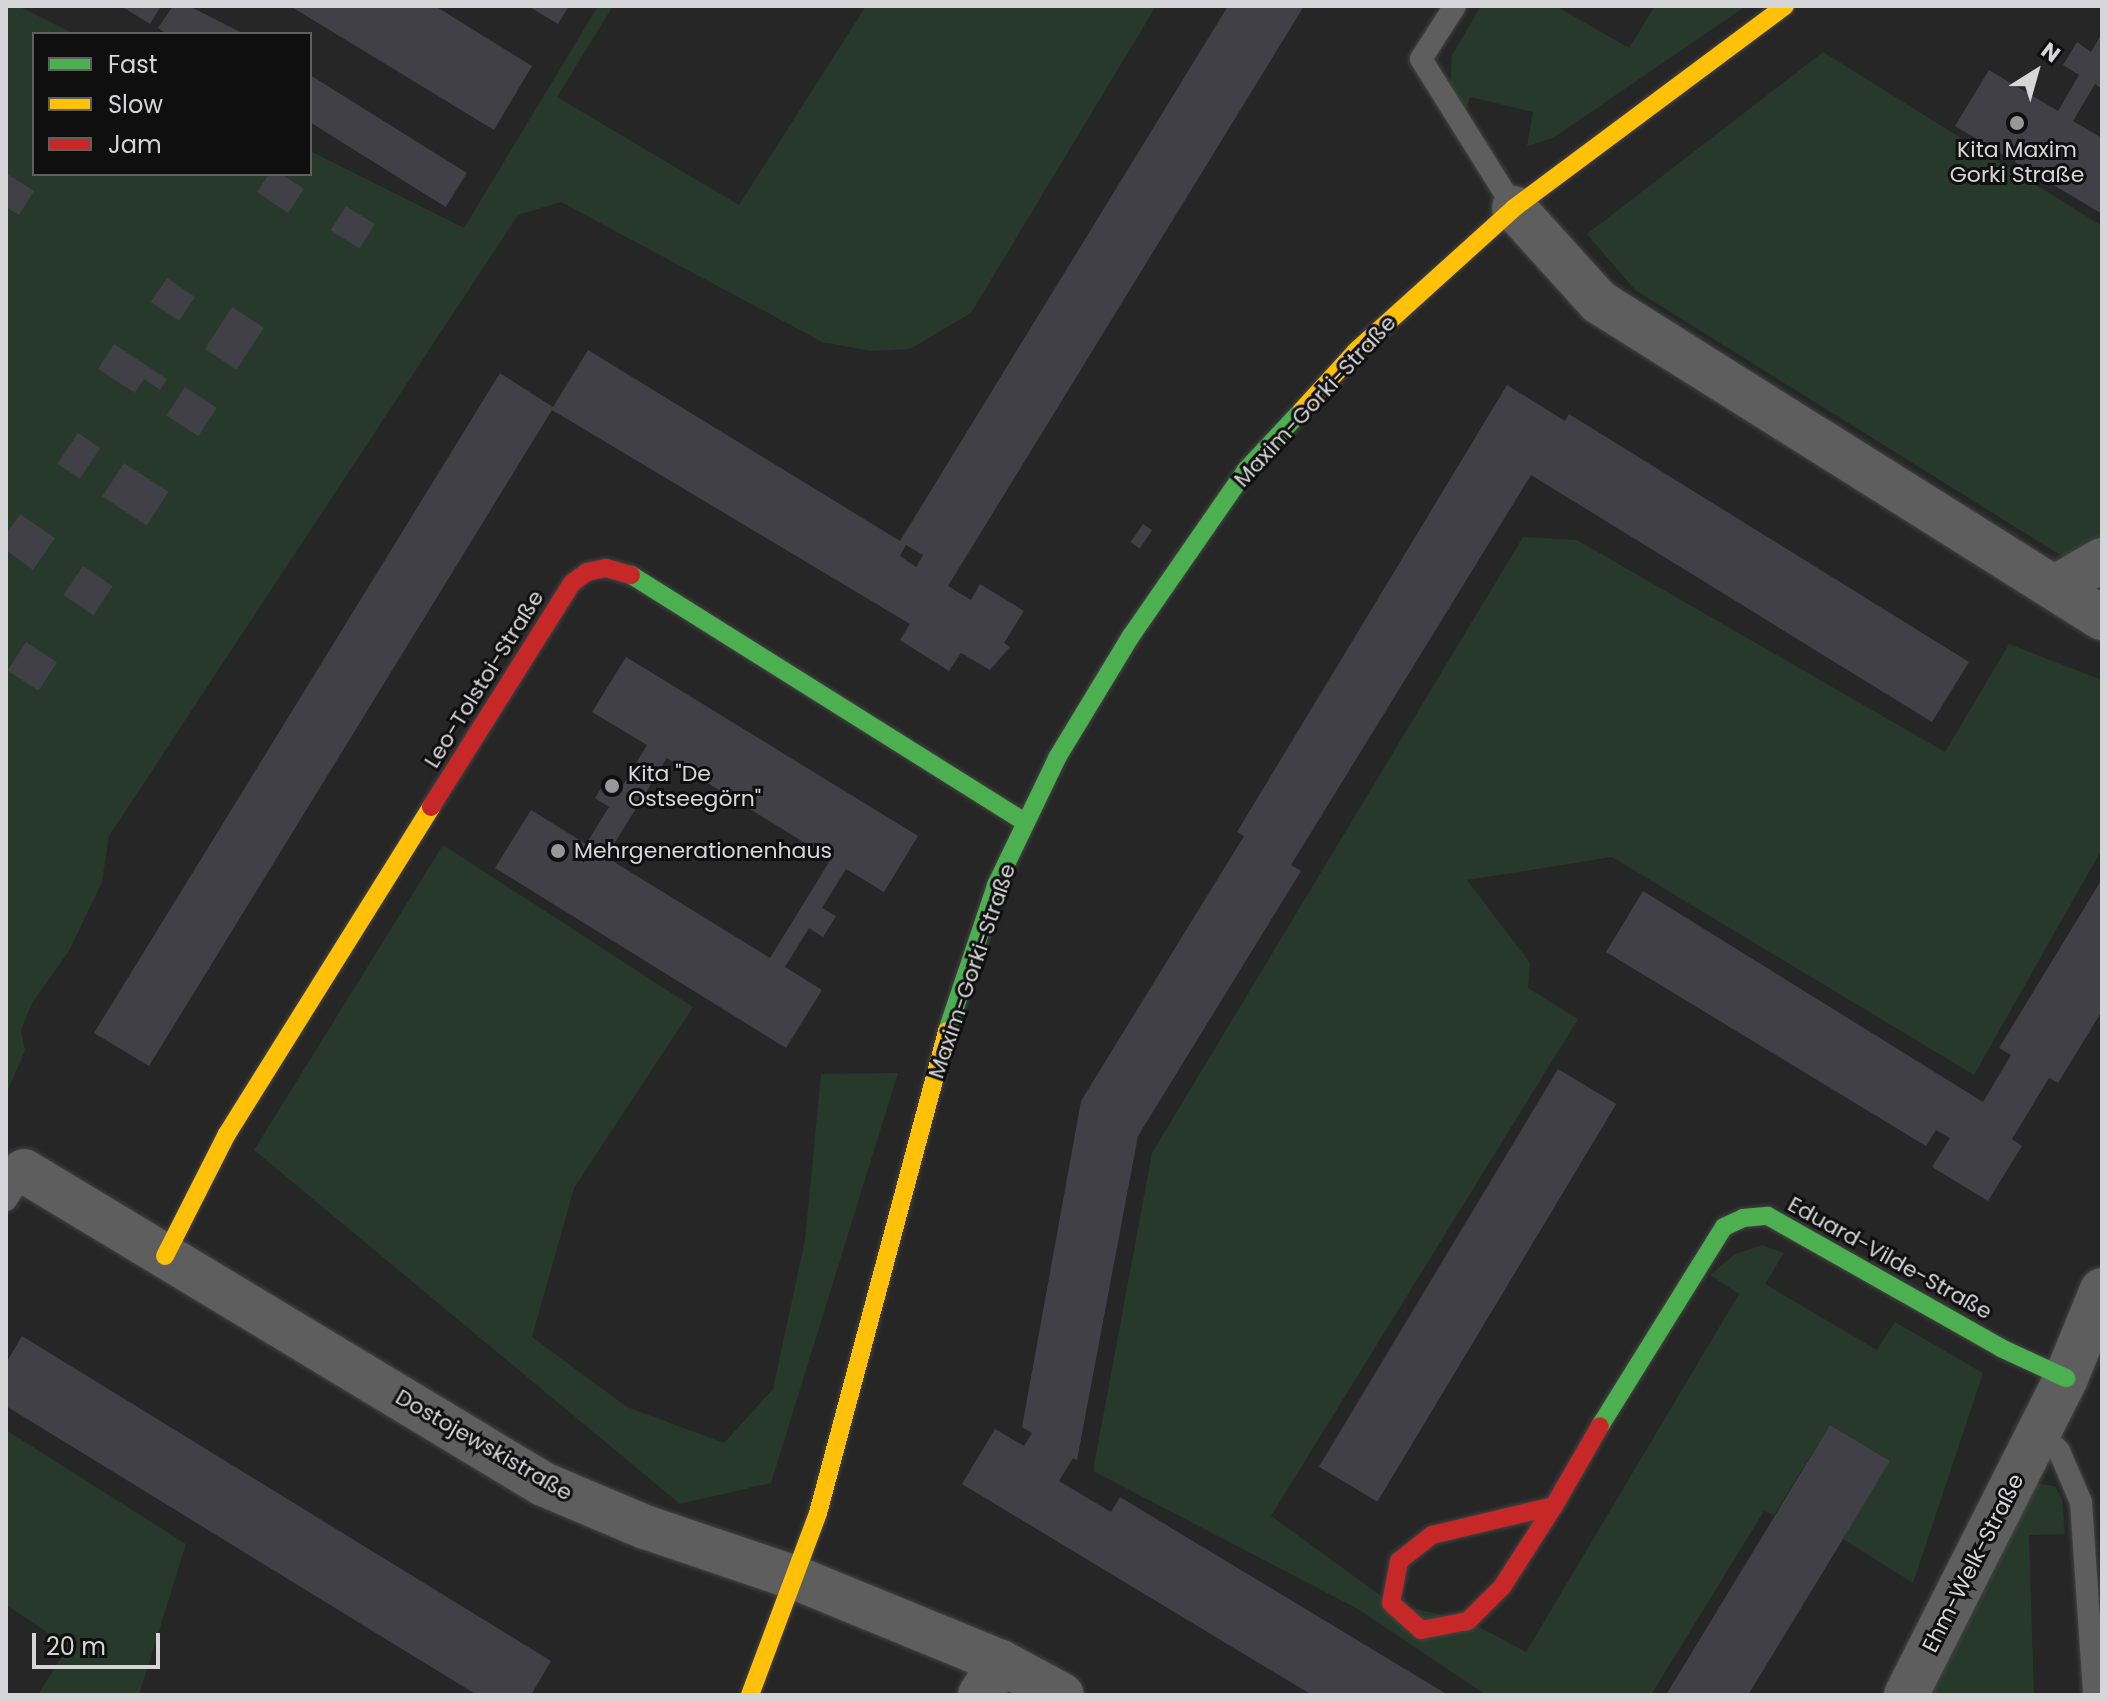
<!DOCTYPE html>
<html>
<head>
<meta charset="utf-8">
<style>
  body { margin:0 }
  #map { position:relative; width:2108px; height:1701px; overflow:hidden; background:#262627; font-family:Poppins,sans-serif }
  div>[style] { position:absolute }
  .green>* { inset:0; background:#26392a }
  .building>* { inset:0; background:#404046; transform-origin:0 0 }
  .roads { filter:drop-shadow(0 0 2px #434344) drop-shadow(0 0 2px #434344) }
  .lane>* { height:22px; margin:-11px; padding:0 11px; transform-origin:11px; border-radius:11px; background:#5e5e5f }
  .street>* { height:44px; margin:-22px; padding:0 22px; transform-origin:22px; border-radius:22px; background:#5e5e5f }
  .fast>* { height:18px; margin:-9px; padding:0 9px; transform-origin:9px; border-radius:9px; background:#4caf50 }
  .slow>* { height:18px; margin:-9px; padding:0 9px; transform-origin:9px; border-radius:9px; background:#ffc107 }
  .jam>* { height:18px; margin:-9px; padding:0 9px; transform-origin:9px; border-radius:9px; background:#c62828 }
  .dots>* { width:22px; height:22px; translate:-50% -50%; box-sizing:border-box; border:4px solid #0f0f10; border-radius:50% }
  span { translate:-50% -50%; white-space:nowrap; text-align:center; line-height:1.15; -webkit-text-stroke:6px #0f0f10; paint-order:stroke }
  .poi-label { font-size:22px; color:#d6d6d8 }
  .left { translate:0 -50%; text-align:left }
  .street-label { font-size:22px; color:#d6d6d8 }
  .frame { position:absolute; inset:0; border:8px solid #d6d6d8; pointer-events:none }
  .legend { position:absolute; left:32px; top:32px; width:280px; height:144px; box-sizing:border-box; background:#0f0f10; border:2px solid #5f5f60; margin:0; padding:10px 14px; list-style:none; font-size:24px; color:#d6d6d8 }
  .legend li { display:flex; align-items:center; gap:16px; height:40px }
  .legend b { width:40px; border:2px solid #5f5f60 }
  .north { position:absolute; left:1996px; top:32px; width:80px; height:80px; -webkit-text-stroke:6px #0f0f10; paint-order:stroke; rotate:37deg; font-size:22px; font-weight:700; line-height:32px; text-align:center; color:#d6d6d8 }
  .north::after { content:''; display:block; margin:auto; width:28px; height:36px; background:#d6d6d8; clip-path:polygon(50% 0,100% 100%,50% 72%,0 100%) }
  .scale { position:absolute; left:32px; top:1633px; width:128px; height:36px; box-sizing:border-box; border:4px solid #d6d6d8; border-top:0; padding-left:10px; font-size:24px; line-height:28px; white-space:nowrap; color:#d6d6d8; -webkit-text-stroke:6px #0f0f10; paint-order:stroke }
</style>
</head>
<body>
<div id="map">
  <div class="green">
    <div style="clip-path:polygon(6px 6px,18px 6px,74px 34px,34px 34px,34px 174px,310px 174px,310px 151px,464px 228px,598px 6px,613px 6px,557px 97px,739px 205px,866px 6px,1156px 6px,971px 313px,910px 349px,871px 351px,822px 342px,561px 202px,518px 215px,109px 836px,102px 882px,69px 951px,32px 1003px,21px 1030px,25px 1051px,6px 1094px)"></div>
    <div style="clip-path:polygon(1481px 6px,1556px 6px,1629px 48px,1655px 6px,1746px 6px,1553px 138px,1527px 146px,1533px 112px,1470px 97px,1466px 112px,1450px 86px,1452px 55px)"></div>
    <div style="clip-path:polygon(1823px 52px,2102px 226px,2102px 557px,2076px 565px,1635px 290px,1587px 234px)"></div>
    <div style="clip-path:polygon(1523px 537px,1577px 540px,1945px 752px,2009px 644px,2102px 680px,2102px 849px,1974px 1075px,1612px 857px,1467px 880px,1530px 963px,1528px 988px,1578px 1019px,1271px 1516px,1391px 1603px,1468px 1621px,1526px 1652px,1739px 1294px,1710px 1275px,1735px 1254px,1762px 1245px,1784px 1253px,1765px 1284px,1877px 1350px,1895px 1322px,1983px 1373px,1913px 1583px,1843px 1539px,1890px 1461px,1830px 1425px,1774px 1515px,1764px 1511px,1651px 1695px,1486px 1695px,1358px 1609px,1093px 1471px,1152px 1153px)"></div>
    <div style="clip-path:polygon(443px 845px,693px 1007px,574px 1188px,532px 1337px,627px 1407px,724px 1443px,773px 1389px,805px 1240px,821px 1074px,898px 1073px,771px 1483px,680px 1504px,254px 1150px)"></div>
    <div style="clip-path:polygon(6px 1430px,186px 1544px,139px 1695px,38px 1695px,68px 1646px,6px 1605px)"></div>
    <div style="clip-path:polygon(2033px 1483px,2055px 1486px,2062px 1499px,2065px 1534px,2029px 1535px,2034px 1695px,1923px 1695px)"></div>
  </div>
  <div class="building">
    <div style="clip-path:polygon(121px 6px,161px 6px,150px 24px)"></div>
    <div style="clip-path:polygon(173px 6px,189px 6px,244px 34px,167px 34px,158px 28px)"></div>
    <div style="clip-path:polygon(290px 6px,435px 6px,532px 66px,494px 130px)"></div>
    <div style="clip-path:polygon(528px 6px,569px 6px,558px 24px)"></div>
    <div style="clip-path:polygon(evenodd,1228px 6px,1304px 6px,948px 586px,971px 600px,980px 584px,1024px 611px,1004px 643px,1010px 647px,990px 670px,961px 653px,949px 671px,900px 640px,910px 624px,552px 410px,149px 1066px,94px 1033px,500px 373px,553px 407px,588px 350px,900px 541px,1228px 6px,906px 545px,923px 555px,916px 567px,900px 556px,906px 545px)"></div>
    <div style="clip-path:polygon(2102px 33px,2102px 89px,2095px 84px,2073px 121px,2102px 138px,2102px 214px,1955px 126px,1989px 70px,2058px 111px,2079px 75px,2063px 65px,2077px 42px,2091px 52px)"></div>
    <div style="left:310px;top:75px;width:185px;height:40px;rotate:32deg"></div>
    <div style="clip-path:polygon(6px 173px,34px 191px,19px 215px,6px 207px)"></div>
    <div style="clip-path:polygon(269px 174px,281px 174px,304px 189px,288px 213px,257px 192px)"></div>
    <div style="left:346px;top:206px;width:34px;height:29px;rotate:32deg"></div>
    <div style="left:167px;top:278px;width:34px;height:29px;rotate:34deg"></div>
    <div style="left:232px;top:307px;width:38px;height:50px;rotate:33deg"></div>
    <div style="clip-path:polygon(114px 344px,167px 379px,160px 390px,144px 379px,135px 393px,98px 369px)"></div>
    <div style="clip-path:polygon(1507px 385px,1565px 421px,1569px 414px,1969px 662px,1932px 722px,1531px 475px,1291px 865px,1301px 871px,1138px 1136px,1077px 1460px,1073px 1458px,1059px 1481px,1111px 1512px,1120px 1497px,1448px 1695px,1312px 1695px,962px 1484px,995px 1429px,1024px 1446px,1032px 1433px,1022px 1427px,1081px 1101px,1244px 836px,1237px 832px)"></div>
    <div style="left:185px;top:387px;width:38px;height:34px;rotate:33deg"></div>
    <div style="left:78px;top:433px;width:27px;height:37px;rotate:34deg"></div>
    <div style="left:124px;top:463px;width:53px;height:40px;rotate:33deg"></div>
    <div style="clip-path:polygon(20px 514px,55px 538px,33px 570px,6px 550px,6px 534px)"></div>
    <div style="left:1143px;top:524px;width:11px;height:22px;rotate:34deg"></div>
    <div style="left:83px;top:566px;width:36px;height:35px;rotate:34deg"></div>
    <div style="left:26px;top:642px;width:37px;height:34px;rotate:33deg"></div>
    <div style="clip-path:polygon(evenodd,626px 657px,918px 836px,884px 892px,846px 869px,822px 908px,836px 916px,823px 937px,809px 928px,785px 967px,822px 990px,786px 1048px,495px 868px,531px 810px,586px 844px,609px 807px,595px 798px,609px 776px,623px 785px,647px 745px,592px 712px,626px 657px,667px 758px,831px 859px,770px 958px,606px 857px,667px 758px)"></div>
    <div style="clip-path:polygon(2102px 879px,2102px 1011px,2058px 1083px,2049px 1078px,2012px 1139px,2022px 1146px,1988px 1201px,1932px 1167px,1950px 1138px,1936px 1130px,1926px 1146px,1606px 952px,1643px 891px,1983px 1102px,2011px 1055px,1999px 1048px)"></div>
    <div style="left:1558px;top:1069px;width:68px;height:464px;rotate:31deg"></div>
    <div style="clip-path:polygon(22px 1336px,551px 1661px,531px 1695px,477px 1695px,6px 1406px,6px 1363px)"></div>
    <div style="clip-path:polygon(1830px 1425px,1890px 1461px,1843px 1539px,1748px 1695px,1666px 1695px)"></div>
  </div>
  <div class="roads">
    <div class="lane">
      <div style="left:1455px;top:6px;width:63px;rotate:122.7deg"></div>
      <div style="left:1421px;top:59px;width:176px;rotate:58deg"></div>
      <div style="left:6px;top:1200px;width:34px;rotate:-58deg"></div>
      <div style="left:2040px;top:1432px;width:27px;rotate:45deg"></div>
      <div style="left:2059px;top:1451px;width:56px;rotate:66.7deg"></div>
      <div style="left:2081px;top:1502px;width:193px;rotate:86.1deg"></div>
    </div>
    <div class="street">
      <div style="left:1514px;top:208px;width:127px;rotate:47.9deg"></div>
      <div style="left:1599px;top:302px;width:594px;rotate:32.14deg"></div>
      <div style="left:2057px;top:586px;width:52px;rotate:-30deg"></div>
      <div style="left:24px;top:1171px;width:606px;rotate:31.09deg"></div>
      <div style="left:543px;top:1484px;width:111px;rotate:22.9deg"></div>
      <div style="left:645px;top:1527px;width:159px;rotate:18.7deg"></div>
      <div style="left:796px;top:1578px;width:222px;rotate:22.3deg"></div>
      <div style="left:1001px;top:1662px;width:69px;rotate:28.4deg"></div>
      <div style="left:980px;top:1695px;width:39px;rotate:-58deg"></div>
      <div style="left:1906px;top:1695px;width:355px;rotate:-63.2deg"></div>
      <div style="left:2066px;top:1378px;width:95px;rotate:-67.8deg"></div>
    </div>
    <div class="fast">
      <div style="left:631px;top:575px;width:466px;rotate:32.1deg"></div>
      <div style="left:947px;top:1031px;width:154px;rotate:-71.4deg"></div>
      <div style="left:996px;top:885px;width:141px;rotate:-64.3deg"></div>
      <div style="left:1057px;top:758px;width:143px;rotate:-58.8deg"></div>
      <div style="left:1131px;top:636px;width:202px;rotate:-55.3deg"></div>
      <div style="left:1246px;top:470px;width:82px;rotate:-47deg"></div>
      <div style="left:1600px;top:1426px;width:234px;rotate:-58.1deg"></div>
      <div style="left:1724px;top:1227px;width:21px;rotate:-25deg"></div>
      <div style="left:1743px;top:1218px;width:25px;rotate:-5deg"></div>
      <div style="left:1768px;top:1216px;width:268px;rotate:29.5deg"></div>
      <div style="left:2001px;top:1348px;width:72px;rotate:24.8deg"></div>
    </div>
    <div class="slow">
      <div style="left:1302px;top:410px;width:80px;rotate:-47.5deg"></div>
      <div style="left:1356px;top:351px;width:213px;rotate:-42.1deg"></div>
      <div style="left:1514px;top:208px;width:338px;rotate:-36.7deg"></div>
      <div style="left:165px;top:1256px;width:137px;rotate:-63.1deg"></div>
      <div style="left:227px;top:1134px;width:385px;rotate:-58deg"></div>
      <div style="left:750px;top:1695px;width:194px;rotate:-69.5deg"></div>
      <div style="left:818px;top:1513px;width:499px;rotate:-75deg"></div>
    </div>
    <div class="jam">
      <div style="left:431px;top:807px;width:265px;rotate:-57.8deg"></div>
      <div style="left:572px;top:583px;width:19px;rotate:-36deg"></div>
      <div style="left:587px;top:572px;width:19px;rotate:-12deg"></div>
      <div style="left:606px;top:568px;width:26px;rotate:16deg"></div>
      <div style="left:1554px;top:1506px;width:96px;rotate:122.7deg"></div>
      <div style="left:1502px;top:1587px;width:48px;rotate:135deg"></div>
      <div style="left:1468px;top:1621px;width:48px;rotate:169.2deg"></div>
      <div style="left:1421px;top:1630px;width:40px;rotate:-138deg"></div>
      <div style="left:1391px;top:1603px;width:43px;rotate:-79.2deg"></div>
      <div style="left:1399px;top:1561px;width:42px;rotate:-38.2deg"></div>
      <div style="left:1432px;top:1535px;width:125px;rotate:-13.4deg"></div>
      <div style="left:1554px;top:1506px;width:92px;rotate:-60.1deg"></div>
    </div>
  </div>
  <div class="dots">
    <div style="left:2017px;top:123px;background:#98989a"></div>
    <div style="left:612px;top:786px;background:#98989a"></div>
    <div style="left:558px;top:851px;background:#98989a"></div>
  </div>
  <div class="poi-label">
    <span style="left:2017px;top:162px">Kita Maxim<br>Gorki Straße</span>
    <span class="left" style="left:628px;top:786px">Kita "De<br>Ostseegörn"</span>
    <span class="left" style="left:574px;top:851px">Mehrgenerationenhaus</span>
  </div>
  <div class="street-label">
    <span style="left:1315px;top:401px;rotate:-47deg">Maxim-Gorki-Straße</span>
    <span style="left:484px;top:679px;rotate:-58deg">Leo-Tolstoi-Straße</span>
    <span style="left:972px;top:971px;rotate:-71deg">Maxim-Gorki-Straße</span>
    <span style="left:1890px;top:1258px;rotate:29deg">Eduard-Vilde-Straße</span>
    <span style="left:484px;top:1445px;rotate:30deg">Dostojewskistraße</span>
    <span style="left:1973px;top:1563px;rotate:-63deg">Ehm-Welk-Straße</span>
  </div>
  <div class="frame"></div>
  <ul class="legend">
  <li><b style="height:10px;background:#4caf50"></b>Fast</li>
  <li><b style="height:10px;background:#ffc107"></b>Slow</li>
  <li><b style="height:10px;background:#c62828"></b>Jam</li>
  </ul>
  <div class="north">N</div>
  <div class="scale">20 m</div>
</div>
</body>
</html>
